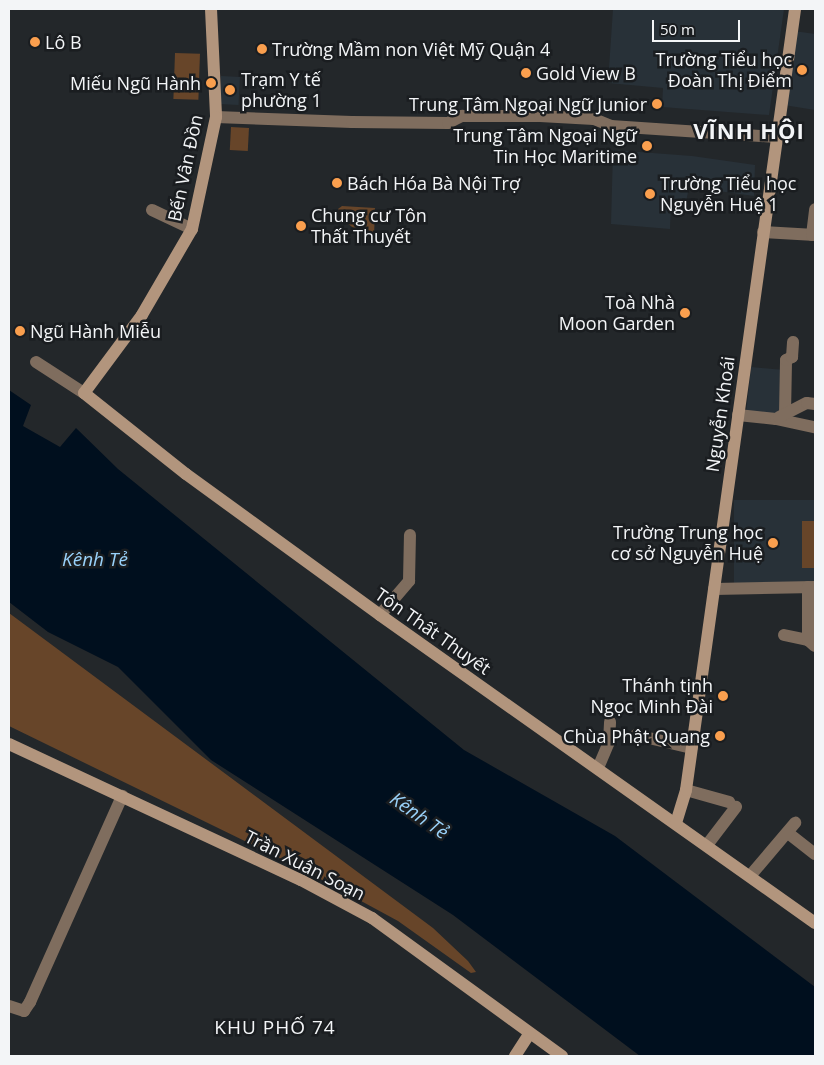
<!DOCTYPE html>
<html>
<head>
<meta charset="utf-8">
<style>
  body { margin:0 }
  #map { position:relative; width:824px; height:1065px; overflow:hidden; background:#23272a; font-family:"Open Sans",sans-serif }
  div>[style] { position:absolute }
  .built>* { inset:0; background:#283138; transform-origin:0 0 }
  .green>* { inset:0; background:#674529; transform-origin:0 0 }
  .water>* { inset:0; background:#000f1e }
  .street>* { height:12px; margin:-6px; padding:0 6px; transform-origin:6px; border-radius:6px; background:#7f6d5e }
  .secondary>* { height:12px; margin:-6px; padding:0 6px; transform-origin:6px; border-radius:6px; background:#b2957d }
  .dots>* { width:14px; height:14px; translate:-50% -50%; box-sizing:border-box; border:2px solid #1a1d20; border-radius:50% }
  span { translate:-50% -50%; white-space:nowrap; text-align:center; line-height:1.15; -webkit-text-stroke:5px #1a1d20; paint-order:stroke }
  .poi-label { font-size:18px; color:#f3f5f7 }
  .left { translate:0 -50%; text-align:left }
  .right { translate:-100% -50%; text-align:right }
  .street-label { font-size:18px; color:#f3f5f7 }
  .water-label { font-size:19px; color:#99d1f9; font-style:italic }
  .neighbourhood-label { font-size:19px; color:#f3f5f7; letter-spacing:1px }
  .district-label { font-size:22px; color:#f3f5f7; font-weight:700; letter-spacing:1px }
  .frame { position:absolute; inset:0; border:10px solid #f3f5f7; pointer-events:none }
  .scale { position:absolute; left:652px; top:20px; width:88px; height:22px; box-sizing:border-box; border:2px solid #f3f5f7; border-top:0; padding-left:6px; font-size:15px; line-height:18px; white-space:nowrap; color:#f3f5f7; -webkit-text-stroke:4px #1a1d20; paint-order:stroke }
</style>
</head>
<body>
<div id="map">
  <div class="built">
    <div style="clip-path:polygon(613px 9px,784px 9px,769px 115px,662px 107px,663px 88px,608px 83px)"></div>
    <div style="clip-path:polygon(794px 31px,815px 34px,815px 110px,784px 105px)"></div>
    <div style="left:221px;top:76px;width:19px;height:28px;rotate:3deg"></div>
    <div style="clip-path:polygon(613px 150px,692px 156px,755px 165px,754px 196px,689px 187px,686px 202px,671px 200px,670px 229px,611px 224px)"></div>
    <div style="clip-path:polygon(751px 367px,784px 370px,782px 414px,746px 414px)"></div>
    <div style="left:815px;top:500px;width:86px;height:81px;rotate:90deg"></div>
  </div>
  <div class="green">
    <div style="left:175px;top:53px;width:25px;height:46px;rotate:2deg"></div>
    <div style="left:231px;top:127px;width:18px;height:23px;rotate:3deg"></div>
    <div style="clip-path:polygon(342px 206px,375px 208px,374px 237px,370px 240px,340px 218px,338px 209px)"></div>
    <div style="left:802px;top:521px;width:13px;height:47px"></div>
    <div style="clip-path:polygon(9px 613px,433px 928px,468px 961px,476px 972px,471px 973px,398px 921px,302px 869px,9px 726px)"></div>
  </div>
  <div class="water">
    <div style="clip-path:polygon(9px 390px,31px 405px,23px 426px,60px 447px,76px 428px,118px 469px,464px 750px,615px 836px,815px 987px,815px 1056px,640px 1056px,453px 915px,211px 760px,118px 667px,48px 632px,9px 602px)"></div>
  </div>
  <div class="street">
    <div style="left:216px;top:117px;width:136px;rotate:2.1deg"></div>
    <div style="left:352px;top:122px;width:96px;rotate:0.6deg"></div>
    <div style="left:448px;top:123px;width:16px;rotate:-27deg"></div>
    <div style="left:462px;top:116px;width:78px"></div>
    <div style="left:540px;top:116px;width:54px;rotate:3.2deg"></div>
    <div style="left:594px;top:119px;width:18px;rotate:22deg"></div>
    <div style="left:611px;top:126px;width:166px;rotate:3.8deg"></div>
    <div style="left:152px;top:210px;width:44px;rotate:25.4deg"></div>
    <div style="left:763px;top:232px;width:52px;rotate:3.3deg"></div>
    <div style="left:812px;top:235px;width:26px;rotate:-83deg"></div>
    <div style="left:36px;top:362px;width:57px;rotate:32.9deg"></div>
    <div style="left:785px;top:414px;width:54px;rotate:-88.9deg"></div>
    <div style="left:786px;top:360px;width:7px;rotate:-27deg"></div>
    <div style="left:792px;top:357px;width:15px;rotate:-86deg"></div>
    <div style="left:738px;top:415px;width:38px;rotate:6deg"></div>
    <div style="left:776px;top:419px;width:40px;rotate:12deg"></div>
    <div style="left:779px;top:417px;width:31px;rotate:-27deg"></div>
    <div style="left:807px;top:403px;width:8px;rotate:7deg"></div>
    <div style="left:714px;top:589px;width:101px;rotate:-1.1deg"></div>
    <div style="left:380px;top:615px;width:45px;rotate:-49.5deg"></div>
    <div style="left:409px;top:581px;width:46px;rotate:-88.8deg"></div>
    <div style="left:784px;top:635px;width:25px;rotate:12deg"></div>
    <div style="left:808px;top:640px;width:9px;rotate:41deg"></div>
    <div style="left:808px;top:640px;width:53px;rotate:-90deg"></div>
    <div style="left:636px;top:735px;width:57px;rotate:13.1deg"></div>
    <div style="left:598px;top:768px;width:28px;rotate:-67deg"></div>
    <div style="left:609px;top:742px;width:20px;rotate:-87deg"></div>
    <div style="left:686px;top:790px;width:45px;rotate:15.6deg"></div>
    <div style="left:788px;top:833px;width:34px;rotate:38deg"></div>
    <div style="left:707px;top:845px;width:48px;rotate:-52.7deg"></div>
    <div style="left:750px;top:876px;width:70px;rotate:-49.7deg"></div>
    <div style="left:9px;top:1006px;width:16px;rotate:18deg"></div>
    <div style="left:24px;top:1011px;width:11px;rotate:-56deg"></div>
    <div style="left:30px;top:1002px;width:226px;rotate:-65.9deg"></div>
  </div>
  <div class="secondary">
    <div style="left:211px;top:9px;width:108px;rotate:87.3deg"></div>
    <div style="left:216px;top:117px;width:115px;rotate:102.1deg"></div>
    <div style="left:192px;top:229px;width:99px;rotate:120.2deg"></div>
    <div style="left:142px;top:315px;width:97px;rotate:126.6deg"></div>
    <div style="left:84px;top:393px;width:130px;rotate:38.5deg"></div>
    <div style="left:186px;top:474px;width:240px;rotate:36deg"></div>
    <div style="left:380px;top:615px;width:533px;rotate:35.3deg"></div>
    <div style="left:9px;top:744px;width:322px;rotate:25deg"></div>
    <div style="left:301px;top:880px;width:81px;rotate:28.2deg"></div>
    <div style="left:372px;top:918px;width:235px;rotate:36deg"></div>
    <div style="left:676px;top:823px;width:34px;rotate:-73deg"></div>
    <div style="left:686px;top:790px;width:789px;rotate:-82.05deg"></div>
    <div style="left:515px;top:1056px;width:27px;rotate:-57deg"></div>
  </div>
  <div class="dots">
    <div style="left:35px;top:42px;background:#fa9f4e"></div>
    <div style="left:262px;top:49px;background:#fa9f4e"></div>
    <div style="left:802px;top:70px;background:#fa9f4e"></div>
    <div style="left:526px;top:73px;background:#fa9f4e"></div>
    <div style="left:211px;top:83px;background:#fa9f4e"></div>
    <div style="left:230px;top:90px;background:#fa9f4e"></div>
    <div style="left:657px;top:104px;background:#fa9f4e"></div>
    <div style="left:647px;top:146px;background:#fa9f4e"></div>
    <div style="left:337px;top:183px;background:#fa9f4e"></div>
    <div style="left:650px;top:194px;background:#fa9f4e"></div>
    <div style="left:301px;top:226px;background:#fa9f4e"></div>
    <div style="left:685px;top:313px;background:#fa9f4e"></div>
    <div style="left:20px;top:331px;background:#fa9f4e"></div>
    <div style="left:773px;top:543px;background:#fa9f4e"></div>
    <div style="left:723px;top:696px;background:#fa9f4e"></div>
    <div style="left:720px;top:736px;background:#fa9f4e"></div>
  </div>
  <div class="poi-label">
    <span class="left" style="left:45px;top:42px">Lô B</span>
    <span class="left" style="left:272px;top:49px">Trường Mầm non Việt Mỹ Quận 4</span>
    <span class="right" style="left:792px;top:70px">Trường Tiểu học<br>Đoàn Thị Điểm</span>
    <span class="left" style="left:536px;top:73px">Gold View B</span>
    <span class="left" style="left:241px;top:90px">Trạm Y tế<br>phường 1</span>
    <span class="right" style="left:201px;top:83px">Miếu Ngũ Hành</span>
    <span class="right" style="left:647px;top:104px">Trung Tâm Ngoại Ngữ Junior</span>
    <span class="right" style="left:637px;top:146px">Trung Tâm Ngoại Ngữ<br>Tin Học Maritime</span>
    <span class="left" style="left:347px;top:183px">Bách Hóa Bà Nội Trợ</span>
    <span class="left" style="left:660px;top:194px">Trường Tiểu học<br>Nguyễn Huệ 1</span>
    <span class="left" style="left:311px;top:226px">Chung cư Tôn<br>Thất Thuyết</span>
    <span class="right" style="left:675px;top:313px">Toà Nhà<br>Moon Garden</span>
    <span class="left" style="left:30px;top:331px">Ngũ Hành Miễu</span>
    <span class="right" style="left:763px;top:543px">Trường Trung học<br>cơ sở Nguyễn Huệ</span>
    <span class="right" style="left:713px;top:696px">Thánh tịnh<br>Ngọc Minh Đài</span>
    <span class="right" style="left:710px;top:736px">Chùa Phật Quang</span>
  </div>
  <div class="street-label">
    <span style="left:185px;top:168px;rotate:-78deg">Bến Vân Đồn</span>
    <span style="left:720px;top:414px;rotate:-82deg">Nguyễn Khoái</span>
    <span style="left:433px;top:631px;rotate:35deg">Tôn Thất Thuyết</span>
    <span style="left:305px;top:865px;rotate:27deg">Trần Xuân Soạn</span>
  </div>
  <div class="water-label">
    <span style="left:95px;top:560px">Kênh Tẻ</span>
    <span style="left:419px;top:816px;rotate:35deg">Kênh Tẻ</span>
  </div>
  <div class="neighbourhood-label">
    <span style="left:275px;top:1028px">KHU PHỐ 74</span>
  </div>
  <div class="district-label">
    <span style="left:749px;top:131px">VĨNH HỘI</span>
  </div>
  <div class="frame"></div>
  <div class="scale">50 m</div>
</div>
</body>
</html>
